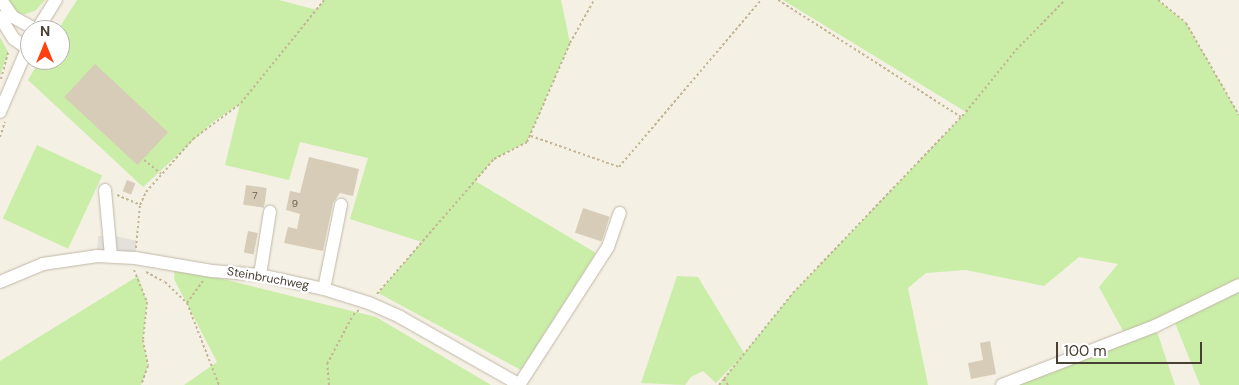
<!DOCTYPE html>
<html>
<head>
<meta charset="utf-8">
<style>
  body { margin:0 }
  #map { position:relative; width:1239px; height:385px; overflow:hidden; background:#f4f0e4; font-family:"DM Sans",sans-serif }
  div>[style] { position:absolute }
  .green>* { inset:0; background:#caeda8; transform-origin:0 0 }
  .parking>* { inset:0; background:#e4e1dd }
  .building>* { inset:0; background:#d7ccb8; transform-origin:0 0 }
  .path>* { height:2px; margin-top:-1px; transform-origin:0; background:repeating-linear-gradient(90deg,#c4b695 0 2.5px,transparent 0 5px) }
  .roads { filter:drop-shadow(0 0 1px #c0b8a6) drop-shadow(0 0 1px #c0b8a6) }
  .minor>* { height:12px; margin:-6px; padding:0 6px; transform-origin:6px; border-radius:6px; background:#fff }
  span { translate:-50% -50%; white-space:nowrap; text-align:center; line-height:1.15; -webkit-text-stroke:4.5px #fff; paint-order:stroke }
  .number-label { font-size:10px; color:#6b6354 }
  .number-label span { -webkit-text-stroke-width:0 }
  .street-label { font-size:12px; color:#474033 }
  .north { position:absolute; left:20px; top:20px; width:50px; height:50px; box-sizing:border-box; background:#fff; border:1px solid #b5b3ad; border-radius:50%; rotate:0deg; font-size:14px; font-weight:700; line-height:20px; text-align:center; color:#474033 }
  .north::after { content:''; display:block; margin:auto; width:18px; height:22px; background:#ff4110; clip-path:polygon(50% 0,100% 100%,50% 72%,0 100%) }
  .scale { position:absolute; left:1056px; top:342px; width:146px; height:22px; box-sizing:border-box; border:2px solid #474033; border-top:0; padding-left:6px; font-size:15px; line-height:18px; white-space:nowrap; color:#474033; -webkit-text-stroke:4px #fff; paint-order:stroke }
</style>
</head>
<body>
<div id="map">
  <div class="green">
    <div style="clip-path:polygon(5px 0,45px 0,35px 11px,25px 14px,16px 13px)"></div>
    <div style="clip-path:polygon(77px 0,279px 0,317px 10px,324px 0,561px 0,570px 43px,527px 142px,494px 159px,475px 181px,596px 253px,521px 370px,378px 293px,422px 242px,350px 219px,368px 158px,300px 142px,289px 180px,225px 165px,240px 104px,213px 122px,143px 187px,28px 80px,40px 60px,60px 60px,58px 30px)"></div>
    <div style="clip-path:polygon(783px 0,1158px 0,1186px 23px,1239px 115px,1239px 385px,1200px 385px,1173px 318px,1155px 326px,1175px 385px,1002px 385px,1127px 338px,1099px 287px,1118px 264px,1079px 257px,1044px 286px,966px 270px,926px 273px,908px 288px,928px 385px,719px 385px,738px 360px,716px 383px,703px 371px,691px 377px,685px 385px,641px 383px,677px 276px,698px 277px,744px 353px,793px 293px,966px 112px)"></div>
    <div style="clip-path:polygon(0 37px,8px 52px,0 76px)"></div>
    <div style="left:37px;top:145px;width:72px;height:81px;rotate:25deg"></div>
    <div style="clip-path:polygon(175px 264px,203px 274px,376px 317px,491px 385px,184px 385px,217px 362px,174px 279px)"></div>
    <div style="clip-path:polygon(138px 276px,147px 302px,143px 340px,148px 366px,141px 385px,0 385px,0 361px)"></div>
  </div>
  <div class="parking">
    <div style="clip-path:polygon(111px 235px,137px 241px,135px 258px,97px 256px,98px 236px)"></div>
  </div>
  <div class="building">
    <div style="left:95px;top:64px;width:100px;height:45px;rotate:43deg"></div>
    <div style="clip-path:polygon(309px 157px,359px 169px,353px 196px,340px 193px,333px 203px,323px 251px,284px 243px,288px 227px,297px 229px,300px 214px,286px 210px,290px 191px,300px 193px)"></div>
    <div style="left:127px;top:180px;width:9px;height:12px;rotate:21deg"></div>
    <div style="left:246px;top:185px;width:21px;height:20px;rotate:8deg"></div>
    <div style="left:583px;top:208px;width:28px;height:26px;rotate:18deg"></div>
    <div style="left:248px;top:231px;width:10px;height:22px;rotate:11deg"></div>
    <div style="clip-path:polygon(990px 341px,996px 374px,971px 379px,968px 363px,983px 360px,980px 343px)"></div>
  </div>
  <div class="path">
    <div style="left:778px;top:0;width:217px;rotate:32.6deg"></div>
    <div style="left:1158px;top:0;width:36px;rotate:39deg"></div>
    <div style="left:1186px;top:23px;width:106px;rotate:60.1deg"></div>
    <div style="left:1px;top:79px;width:30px;rotate:-75deg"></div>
    <div style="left:531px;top:136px;width:93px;rotate:19.4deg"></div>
    <div style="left:619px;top:167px;width:219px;rotate:-49.6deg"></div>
    <div style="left:0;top:137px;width:16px;rotate:-72deg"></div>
    <div style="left:144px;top:160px;width:22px;rotate:39deg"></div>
    <div style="left:117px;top:195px;width:25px;rotate:23deg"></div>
    <div style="left:136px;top:248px;width:43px;rotate:-84.7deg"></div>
    <div style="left:140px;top:205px;width:14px;rotate:-65deg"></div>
    <div style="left:146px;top:192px;width:71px;rotate:-48.4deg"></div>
    <div style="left:193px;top:139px;width:60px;rotate:-36.9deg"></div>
    <div style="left:241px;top:103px;width:132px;rotate:-51.1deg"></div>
    <div style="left:134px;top:270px;width:35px;rotate:68deg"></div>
    <div style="left:147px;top:302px;width:38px;rotate:96deg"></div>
    <div style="left:143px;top:340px;width:26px;rotate:79deg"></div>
    <div style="left:148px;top:366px;width:20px;rotate:110deg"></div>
    <div style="left:146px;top:272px;width:21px;rotate:28deg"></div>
    <div style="left:165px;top:282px;width:30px;rotate:44deg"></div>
    <div style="left:187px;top:303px;width:88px;rotate:68.7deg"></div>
    <div style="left:377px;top:294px;width:179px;rotate:-49.1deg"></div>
    <div style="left:494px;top:159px;width:37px;rotate:-27deg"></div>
    <div style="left:527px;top:142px;width:108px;rotate:-66.5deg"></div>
    <div style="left:570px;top:43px;width:49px;rotate:-60.8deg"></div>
    <div style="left:187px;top:303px;width:27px;rotate:-54deg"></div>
    <div style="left:329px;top:385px;width:21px;rotate:-95deg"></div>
    <div style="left:327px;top:364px;width:55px;rotate:-62deg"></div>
    <div style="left:353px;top:315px;width:8px;rotate:-40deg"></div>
    <div style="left:719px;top:385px;width:8px;rotate:-50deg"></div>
    <div style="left:728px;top:385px;width:7px;rotate:-124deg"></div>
    <div style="left:724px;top:379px;width:110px;rotate:-51.3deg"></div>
    <div style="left:793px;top:293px;width:250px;rotate:-46.3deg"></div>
    <div style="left:966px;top:112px;width:80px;rotate:-51.1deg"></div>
    <div style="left:1016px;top:50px;width:70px;rotate:-45.6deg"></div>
  </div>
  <div class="roads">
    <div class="minor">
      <div style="left:1px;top:0;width:21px;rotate:55deg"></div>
      <div style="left:13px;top:17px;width:26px;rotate:29deg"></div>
      <div style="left:0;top:17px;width:26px;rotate:58deg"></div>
      <div style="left:14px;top:39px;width:16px;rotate:35deg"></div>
      <div style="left:37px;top:30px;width:36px;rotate:-58deg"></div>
      <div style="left:0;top:112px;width:76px;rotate:-66.8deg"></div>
      <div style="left:105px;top:190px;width:66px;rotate:84.8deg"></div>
      <div style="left:260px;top:275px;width:64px;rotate:-81deg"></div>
      <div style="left:0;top:282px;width:47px;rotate:-22.7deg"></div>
      <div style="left:43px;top:264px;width:55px;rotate:-8.4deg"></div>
      <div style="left:97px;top:256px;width:38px;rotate:3deg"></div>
      <div style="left:135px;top:258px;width:78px;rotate:9.6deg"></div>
      <div style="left:212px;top:271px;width:48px;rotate:4.8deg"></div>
      <div style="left:260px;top:275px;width:66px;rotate:12.3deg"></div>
      <div style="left:324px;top:289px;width:47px;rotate:17.3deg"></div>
      <div style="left:369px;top:303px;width:34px;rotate:24deg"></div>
      <div style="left:400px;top:317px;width:138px;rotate:29.5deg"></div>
      <div style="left:324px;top:289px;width:86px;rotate:-78.6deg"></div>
      <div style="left:519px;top:385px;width:164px;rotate:-57.2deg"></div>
      <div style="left:608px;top:247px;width:36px;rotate:-71deg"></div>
      <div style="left:1002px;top:385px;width:164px;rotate:-21.1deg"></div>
      <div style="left:1155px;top:326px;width:93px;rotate:-26deg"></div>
    </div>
  </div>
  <div class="number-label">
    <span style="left:255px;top:196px">7</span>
    <span style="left:295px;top:204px">9</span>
  </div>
  <div class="street-label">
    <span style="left:268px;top:279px;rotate:10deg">Steinbruchweg</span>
  </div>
  <div class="north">N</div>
  <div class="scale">100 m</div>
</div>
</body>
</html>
